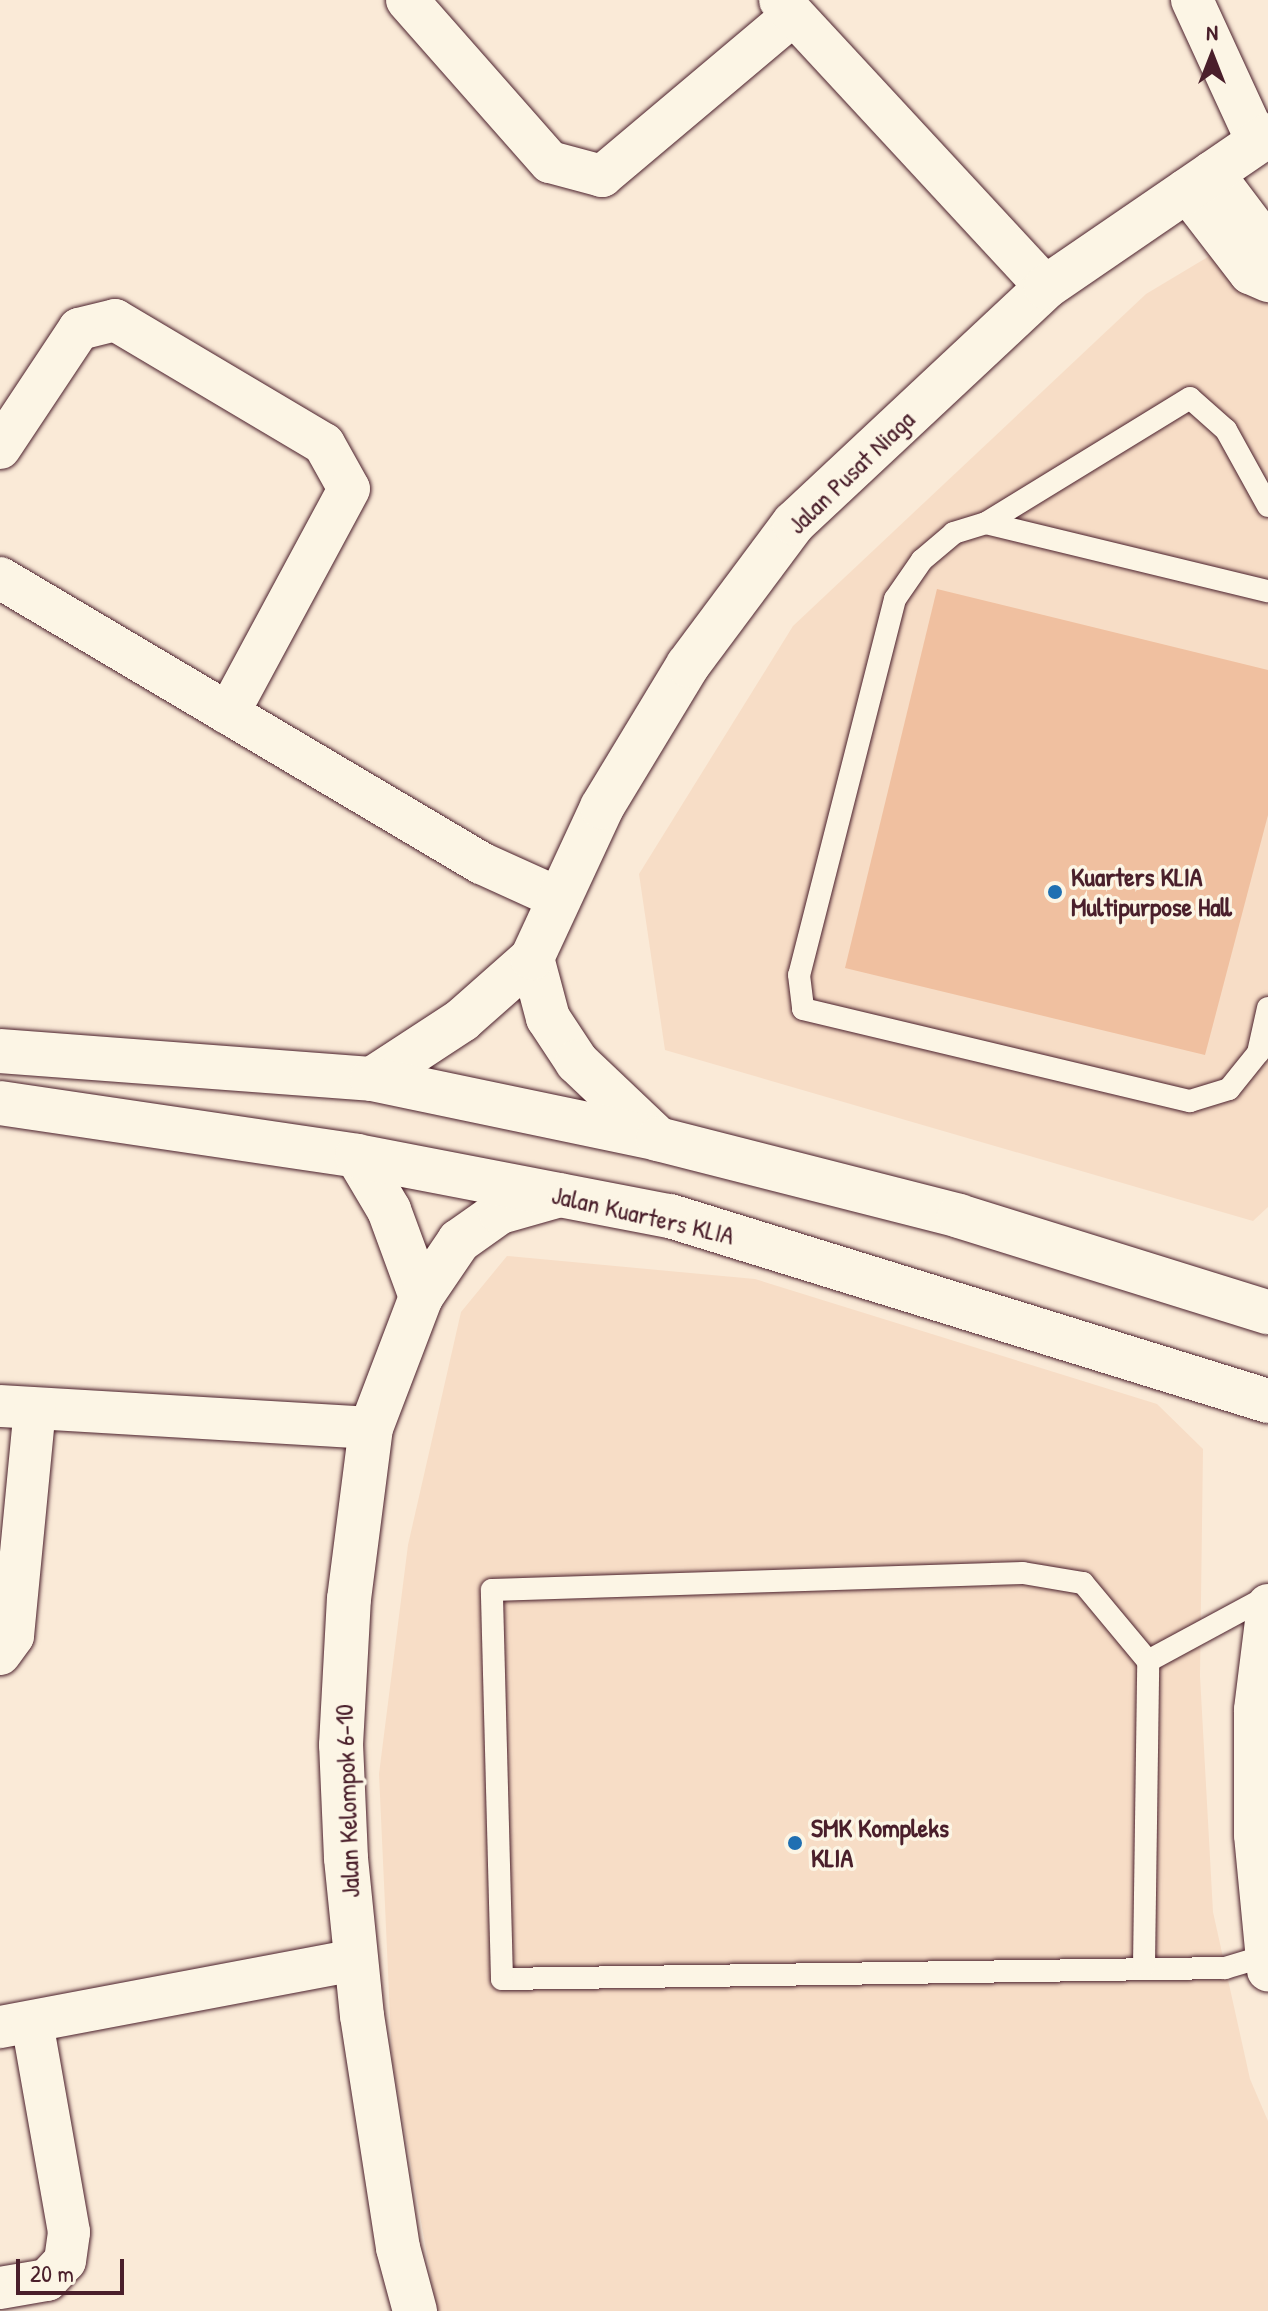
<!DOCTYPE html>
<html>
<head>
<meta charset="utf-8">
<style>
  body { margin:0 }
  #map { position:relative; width:1268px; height:2311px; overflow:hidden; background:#faead7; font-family:"Patrick Hand",sans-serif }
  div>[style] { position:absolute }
  .built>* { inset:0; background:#f7ddc6 }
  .building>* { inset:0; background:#f0c0a0 }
  .roads { filter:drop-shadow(0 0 2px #4a1f2b) drop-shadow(0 0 2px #4a1f2b) }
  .service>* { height:22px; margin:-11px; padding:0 11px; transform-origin:11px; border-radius:11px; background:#fcf5e5 }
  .minor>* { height:42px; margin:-21px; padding:0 21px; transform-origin:21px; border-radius:21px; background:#fcf5e5 }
  .tertiary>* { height:44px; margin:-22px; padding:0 22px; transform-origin:22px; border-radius:22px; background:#fcf5e5 }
  .secondary>* { height:44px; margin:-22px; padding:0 22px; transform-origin:22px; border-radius:22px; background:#fcf5e5 }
  .dots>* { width:22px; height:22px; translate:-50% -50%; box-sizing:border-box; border:4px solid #fcf5e5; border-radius:50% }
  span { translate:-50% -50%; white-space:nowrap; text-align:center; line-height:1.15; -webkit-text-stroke:7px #fcf5e5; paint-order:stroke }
  .street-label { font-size:26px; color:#4a1f2b }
  .poi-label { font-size:26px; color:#4a1f2b; font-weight:700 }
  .left { translate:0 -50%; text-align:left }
  .north { position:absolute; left:1172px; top:16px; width:80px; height:80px; -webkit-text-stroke:6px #fcf5e5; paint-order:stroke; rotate:0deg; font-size:22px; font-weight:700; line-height:32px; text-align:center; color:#4a1f2b }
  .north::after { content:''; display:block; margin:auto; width:28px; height:36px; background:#4a1f2b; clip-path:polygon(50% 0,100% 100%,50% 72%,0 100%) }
  .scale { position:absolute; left:16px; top:2259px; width:108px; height:36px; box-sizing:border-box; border:4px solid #4a1f2b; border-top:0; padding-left:10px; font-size:24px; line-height:28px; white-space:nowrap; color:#4a1f2b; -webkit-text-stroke:6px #fcf5e5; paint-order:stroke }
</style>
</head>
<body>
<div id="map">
  <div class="built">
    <div style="clip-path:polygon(1268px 221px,1268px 1207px,1253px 1221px,665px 1050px,639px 874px,793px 626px,1146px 294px)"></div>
    <div style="clip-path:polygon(507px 1256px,755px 1279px,1157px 1404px,1203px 1449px,1200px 1676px,1213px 1912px,1250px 2079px,1268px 2121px,1268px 2311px,437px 2311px,392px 2059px,379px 1774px,408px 1545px,461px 1312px)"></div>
  </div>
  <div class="building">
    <div style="clip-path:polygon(937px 589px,1268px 670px,1268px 815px,1205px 1055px,845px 968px)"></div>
  </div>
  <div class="roads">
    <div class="service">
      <div style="left:1268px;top:506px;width:87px;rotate:-118.9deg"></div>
      <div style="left:1226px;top:430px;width:48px;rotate:-138.4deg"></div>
      <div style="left:1190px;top:398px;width:239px;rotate:148.5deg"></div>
      <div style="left:986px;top:523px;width:34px;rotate:163deg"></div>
      <div style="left:954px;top:533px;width:42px;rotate:139.8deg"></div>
      <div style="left:922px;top:560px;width:47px;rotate:124.7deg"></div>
      <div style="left:895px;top:599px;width:388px;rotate:104.3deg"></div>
      <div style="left:799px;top:975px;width:34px;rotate:83deg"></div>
      <div style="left:803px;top:1009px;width:398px;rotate:13.4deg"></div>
      <div style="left:1190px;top:1101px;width:41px;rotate:-17.1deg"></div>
      <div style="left:1229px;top:1089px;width:46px;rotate:-51.1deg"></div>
      <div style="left:1258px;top:1053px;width:46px;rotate:-77.5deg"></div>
      <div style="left:986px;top:523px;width:290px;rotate:13.6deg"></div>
      <div style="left:1265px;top:1956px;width:42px;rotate:163.3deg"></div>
      <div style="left:1225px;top:1968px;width:723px;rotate:179.13deg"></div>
      <div style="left:502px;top:1979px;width:389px;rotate:-91.5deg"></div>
      <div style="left:492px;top:1590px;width:531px;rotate:-1.83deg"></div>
      <div style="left:1023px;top:1573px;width:61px;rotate:9.5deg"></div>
      <div style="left:1083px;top:1583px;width:102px;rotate:50.2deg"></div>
      <div style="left:1148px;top:1661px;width:136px;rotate:-28.4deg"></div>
      <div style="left:1144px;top:1966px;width:305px;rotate:-89.2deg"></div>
    </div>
    <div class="minor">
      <div style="left:407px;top:0;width:216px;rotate:48.6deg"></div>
      <div style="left:550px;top:162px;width:54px;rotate:15.1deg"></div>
      <div style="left:602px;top:176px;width:248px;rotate:-40.1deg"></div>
      <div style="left:780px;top:0;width:391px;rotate:47.2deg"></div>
      <div style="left:1192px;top:0;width:155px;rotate:65.3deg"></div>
      <div style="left:1212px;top:172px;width:93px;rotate:52.9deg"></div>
      <div style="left:1186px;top:190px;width:105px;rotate:52.4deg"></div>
      <div style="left:1250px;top:273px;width:20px;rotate:24deg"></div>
      <div style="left:0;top:448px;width:143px;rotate:-56.4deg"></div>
      <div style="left:79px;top:329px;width:37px;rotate:-14deg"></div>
      <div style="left:115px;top:320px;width:243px;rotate:30.7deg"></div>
      <div style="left:324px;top:444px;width:51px;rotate:60.9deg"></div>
      <div style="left:349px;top:489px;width:255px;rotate:118.3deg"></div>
      <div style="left:0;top:578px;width:559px;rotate:30.65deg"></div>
      <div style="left:481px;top:863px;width:82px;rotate:24.4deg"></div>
      <div style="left:0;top:1406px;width:372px;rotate:3.4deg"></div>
      <div style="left:1268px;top:1605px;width:106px;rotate:97.1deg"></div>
      <div style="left:1255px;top:1710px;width:125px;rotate:90deg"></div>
      <div style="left:1255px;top:1835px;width:136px;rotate:84.5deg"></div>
      <div style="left:0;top:1654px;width:22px;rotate:-54deg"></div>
      <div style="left:13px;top:1636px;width:228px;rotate:-84.5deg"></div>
      <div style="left:0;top:2027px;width:360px;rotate:-10.7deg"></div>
      <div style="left:0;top:2288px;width:48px;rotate:-9.7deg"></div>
      <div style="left:47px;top:2280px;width:26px;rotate:-47deg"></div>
      <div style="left:65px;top:2261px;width:29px;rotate:-82deg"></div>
      <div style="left:69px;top:2232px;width:212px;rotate:-100deg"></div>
    </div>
    <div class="tertiary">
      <div style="left:532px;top:958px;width:62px;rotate:75.1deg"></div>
      <div style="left:548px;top:1018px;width:53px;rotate:56.6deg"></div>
      <div style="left:577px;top:1062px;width:112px;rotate:43.5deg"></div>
      <div style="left:372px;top:1079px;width:108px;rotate:-33.2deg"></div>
      <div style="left:462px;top:1020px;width:94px;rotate:-41.5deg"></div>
      <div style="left:532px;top:958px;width:166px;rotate:-65.1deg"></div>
      <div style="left:602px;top:807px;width:166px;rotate:-58.8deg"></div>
      <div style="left:688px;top:665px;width:177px;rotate:-53.3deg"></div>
      <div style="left:794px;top:523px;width:345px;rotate:-43.1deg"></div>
      <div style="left:1046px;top:287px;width:269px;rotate:-34.4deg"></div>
      <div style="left:357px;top:1156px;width:63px;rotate:59.3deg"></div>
      <div style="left:389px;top:1210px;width:93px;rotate:69.8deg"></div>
      <div style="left:415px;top:2311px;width:65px;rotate:-105.1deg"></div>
      <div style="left:398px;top:2248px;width:235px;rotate:-98.8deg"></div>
      <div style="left:362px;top:2016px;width:159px;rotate:-95.8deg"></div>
      <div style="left:346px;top:1858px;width:113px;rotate:-92.5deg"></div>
      <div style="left:341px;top:1745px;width:146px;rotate:-86.9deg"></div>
      <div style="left:349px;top:1599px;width:172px;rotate:-82.7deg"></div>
      <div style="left:371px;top:1428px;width:140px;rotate:-69.1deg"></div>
      <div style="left:421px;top:1297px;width:68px;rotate:-55.8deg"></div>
      <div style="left:459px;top:1241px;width:50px;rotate:-35.3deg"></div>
      <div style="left:500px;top:1212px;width:62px;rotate:-15.8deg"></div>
    </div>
    <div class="secondary">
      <div style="left:0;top:1051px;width:373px;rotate:4.3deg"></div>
      <div style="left:372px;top:1079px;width:292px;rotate:11.8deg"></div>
      <div style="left:658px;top:1139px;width:311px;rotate:14.3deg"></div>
      <div style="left:959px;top:1216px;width:324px;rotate:17.3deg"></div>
      <div style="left:0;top:1103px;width:361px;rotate:8.4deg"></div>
      <div style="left:357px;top:1156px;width:319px;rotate:10.9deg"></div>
      <div style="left:670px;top:1216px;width:626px;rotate:17.19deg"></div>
    </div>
  </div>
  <div class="dots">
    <div style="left:1055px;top:892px;background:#1f6fb2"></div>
    <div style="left:795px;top:1843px;background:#1f6fb2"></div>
  </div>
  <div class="street-label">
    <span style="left:851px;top:472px;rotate:-44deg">Jalan Pusat Niaga</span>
    <span style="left:643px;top:1215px;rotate:13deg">Jalan Kuarters KLIA</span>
    <span style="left:347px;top:1801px;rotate:-92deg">Jalan Kelompok 6-10</span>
  </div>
  <div class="poi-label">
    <span class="left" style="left:1071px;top:892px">Kuarters KLIA<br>Multipurpose Hall</span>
    <span class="left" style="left:811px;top:1843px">SMK Kompleks<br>KLIA</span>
  </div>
  <div class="north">N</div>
  <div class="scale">20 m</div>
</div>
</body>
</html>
